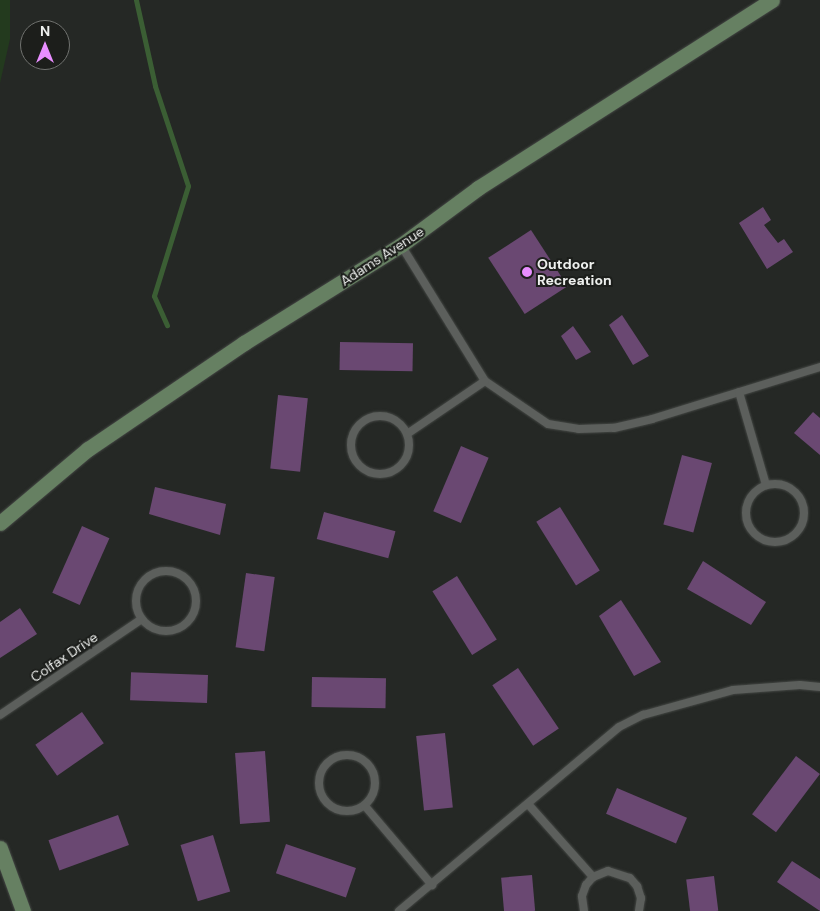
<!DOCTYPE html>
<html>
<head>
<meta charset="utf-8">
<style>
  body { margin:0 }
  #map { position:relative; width:820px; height:911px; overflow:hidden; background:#252825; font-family:"DM Sans",sans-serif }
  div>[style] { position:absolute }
  .green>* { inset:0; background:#233a1e }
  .stream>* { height:5px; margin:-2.5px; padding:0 2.5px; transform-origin:2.5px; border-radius:2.5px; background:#3b5e34 }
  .building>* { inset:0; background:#6a4872; transform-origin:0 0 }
  .roads { filter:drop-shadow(0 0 1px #444744) drop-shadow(0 0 1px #444744) }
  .lane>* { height:8px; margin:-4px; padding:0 4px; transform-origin:4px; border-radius:4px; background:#5c5f5c }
  .lane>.ring { margin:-4px; padding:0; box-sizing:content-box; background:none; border:8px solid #5c5f5c; border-radius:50% }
  .secondary>* { height:15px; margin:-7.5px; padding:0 7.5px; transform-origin:7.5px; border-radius:7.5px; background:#668062 }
  .dots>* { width:14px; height:14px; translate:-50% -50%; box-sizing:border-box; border:2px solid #1c1e1b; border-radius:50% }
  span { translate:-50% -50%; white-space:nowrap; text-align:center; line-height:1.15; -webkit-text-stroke:4px #1c1e1b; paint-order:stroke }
  .street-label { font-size:14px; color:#eef0ee }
  .poi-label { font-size:14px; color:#eef0ee; font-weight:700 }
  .left { translate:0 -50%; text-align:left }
  .north { position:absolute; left:20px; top:20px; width:50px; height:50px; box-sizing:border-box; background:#1c1e1b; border:1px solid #70726f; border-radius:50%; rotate:0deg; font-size:14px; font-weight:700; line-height:20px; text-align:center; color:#eef0ee }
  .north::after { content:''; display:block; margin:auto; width:18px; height:22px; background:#e88eff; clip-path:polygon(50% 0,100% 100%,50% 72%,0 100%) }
</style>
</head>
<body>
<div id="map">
  <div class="green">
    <div style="clip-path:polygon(0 0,10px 0,10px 39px,0 83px)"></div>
  </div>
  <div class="stream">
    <div style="left:136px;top:0;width:88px;rotate:77.5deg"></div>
    <div style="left:155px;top:86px;width:105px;rotate:71.7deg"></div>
    <div style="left:188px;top:186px;width:115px;rotate:107.2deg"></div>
    <div style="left:154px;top:296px;width:32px;rotate:66deg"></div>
  </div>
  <div class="building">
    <div style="clip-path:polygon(763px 207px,771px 220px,764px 225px,778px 243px,784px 239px,793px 252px,767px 269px,739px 223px)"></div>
    <div style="left:531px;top:230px;width:67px;height:51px;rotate:57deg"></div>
    <div style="clip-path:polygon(622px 315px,649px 356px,633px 365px,609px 325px)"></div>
    <div style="clip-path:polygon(573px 326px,591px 352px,576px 360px,561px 336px)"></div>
    <div style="left:340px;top:342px;width:73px;height:28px;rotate:1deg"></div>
    <div style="left:278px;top:395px;width:30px;height:74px;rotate:6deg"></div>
    <div style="clip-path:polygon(813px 412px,820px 418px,820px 455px,794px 433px)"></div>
    <div style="left:461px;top:446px;width:30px;height:71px;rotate:23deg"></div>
    <div style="left:682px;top:455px;width:31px;height:72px;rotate:15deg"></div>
    <div style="clip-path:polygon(155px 487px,226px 504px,220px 535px,149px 514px)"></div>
    <div style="left:560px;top:507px;width:75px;height:28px;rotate:58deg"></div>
    <div style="left:324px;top:512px;width:74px;height:28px;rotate:15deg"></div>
    <div style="left:82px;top:526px;width:30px;height:73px;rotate:24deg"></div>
    <div style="clip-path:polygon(703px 561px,766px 602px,751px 625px,687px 589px)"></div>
    <div style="left:246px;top:573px;width:29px;height:75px;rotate:8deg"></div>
    <div style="left:457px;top:576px;width:75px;height:29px;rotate:58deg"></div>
    <div style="clip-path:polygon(621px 600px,661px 662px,634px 676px,599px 616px)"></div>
    <div style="clip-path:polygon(20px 608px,37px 634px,0 658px,0 622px)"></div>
    <div style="left:518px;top:668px;width:73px;height:31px;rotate:56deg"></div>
    <div style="left:208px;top:675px;width:28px;height:77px;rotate:92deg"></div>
    <div style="left:312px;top:677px;width:74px;height:30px;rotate:1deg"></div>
    <div style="left:82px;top:712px;width:38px;height:57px;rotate:55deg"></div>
    <div style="left:445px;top:733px;width:75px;height:29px;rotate:84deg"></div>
    <div style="left:265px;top:751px;width:71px;height:30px;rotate:86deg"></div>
    <div style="left:796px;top:756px;width:30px;height:73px;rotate:37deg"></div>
    <div style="left:617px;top:788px;width:76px;height:28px;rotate:23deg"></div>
    <div style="left:118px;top:815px;width:32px;height:74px;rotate:70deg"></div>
    <div style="left:213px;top:835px;width:59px;height:34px;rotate:73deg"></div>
    <div style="left:286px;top:844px;width:74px;height:31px;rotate:19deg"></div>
    <div style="clip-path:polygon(792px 861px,820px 879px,820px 911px,777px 882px)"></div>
    <div style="left:532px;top:875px;width:36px;height:31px;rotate:85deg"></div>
    <div style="left:714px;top:876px;width:35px;height:28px;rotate:83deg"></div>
  </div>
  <div class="roads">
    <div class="lane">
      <div style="left:401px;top:245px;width:160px;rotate:58.3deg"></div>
      <div style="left:485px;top:381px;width:76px;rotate:34.3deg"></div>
      <div style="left:548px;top:424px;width:31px;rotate:9deg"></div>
      <div style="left:579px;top:429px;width:35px;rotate:-2deg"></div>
      <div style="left:614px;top:428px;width:39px;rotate:-13deg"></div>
      <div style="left:652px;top:419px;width:176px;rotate:-17.2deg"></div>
      <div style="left:739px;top:392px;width:97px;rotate:73.8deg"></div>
      <div class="ring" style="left:351px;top:416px;width:50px;height:50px"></div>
      <div style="left:407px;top:434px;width:94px;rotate:-34.2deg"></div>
      <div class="ring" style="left:746px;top:484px;width:50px;height:50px"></div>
      <div class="ring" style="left:136px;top:571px;width:52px;height:52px"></div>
      <div style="left:0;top:715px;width:171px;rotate:-34.1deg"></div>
      <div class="ring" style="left:319px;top:755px;width:48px;height:48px"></div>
      <div style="left:528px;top:804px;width:98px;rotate:48.3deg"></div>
      <div style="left:365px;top:806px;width:104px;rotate:49.7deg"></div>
      <div style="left:399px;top:911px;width:287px;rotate:-39.9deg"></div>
      <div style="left:619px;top:727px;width:27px;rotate:-27deg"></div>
      <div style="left:643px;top:715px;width:93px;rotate:-15.5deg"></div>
      <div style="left:733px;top:690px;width:67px;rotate:-4.3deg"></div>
      <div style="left:800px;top:685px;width:20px;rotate:6deg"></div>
      <div style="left:584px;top:911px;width:15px;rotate:-98deg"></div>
      <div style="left:582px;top:896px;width:12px;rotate:-70deg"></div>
      <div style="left:586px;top:885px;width:11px;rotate:-49deg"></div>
      <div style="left:593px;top:877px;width:16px;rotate:-22deg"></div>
      <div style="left:608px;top:871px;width:23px;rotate:18deg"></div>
      <div style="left:630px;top:878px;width:11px;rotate:49deg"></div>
      <div style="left:637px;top:886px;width:13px;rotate:72deg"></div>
      <div style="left:641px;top:898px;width:13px;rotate:99deg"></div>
    </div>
    <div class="secondary">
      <div style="left:0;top:523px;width:115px;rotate:-40.1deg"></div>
      <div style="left:88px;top:449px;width:189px;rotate:-34.2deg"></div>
      <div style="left:244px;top:343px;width:185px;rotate:-32deg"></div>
      <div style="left:401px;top:245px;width:96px;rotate:-36.5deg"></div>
      <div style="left:478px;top:188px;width:349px;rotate:-32.6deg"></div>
      <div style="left:0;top:848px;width:67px;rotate:69.9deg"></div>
    </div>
  </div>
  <div class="dots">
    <div style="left:527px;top:272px;background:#e88eff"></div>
  </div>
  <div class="street-label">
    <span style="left:382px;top:256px;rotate:-33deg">Adams Avenue</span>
    <span style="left:64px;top:657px;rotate:-34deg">Colfax Drive</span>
  </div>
  <div class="poi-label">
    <span class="left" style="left:537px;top:272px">Outdoor<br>Recreation</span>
  </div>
  <div class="north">N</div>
</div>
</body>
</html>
